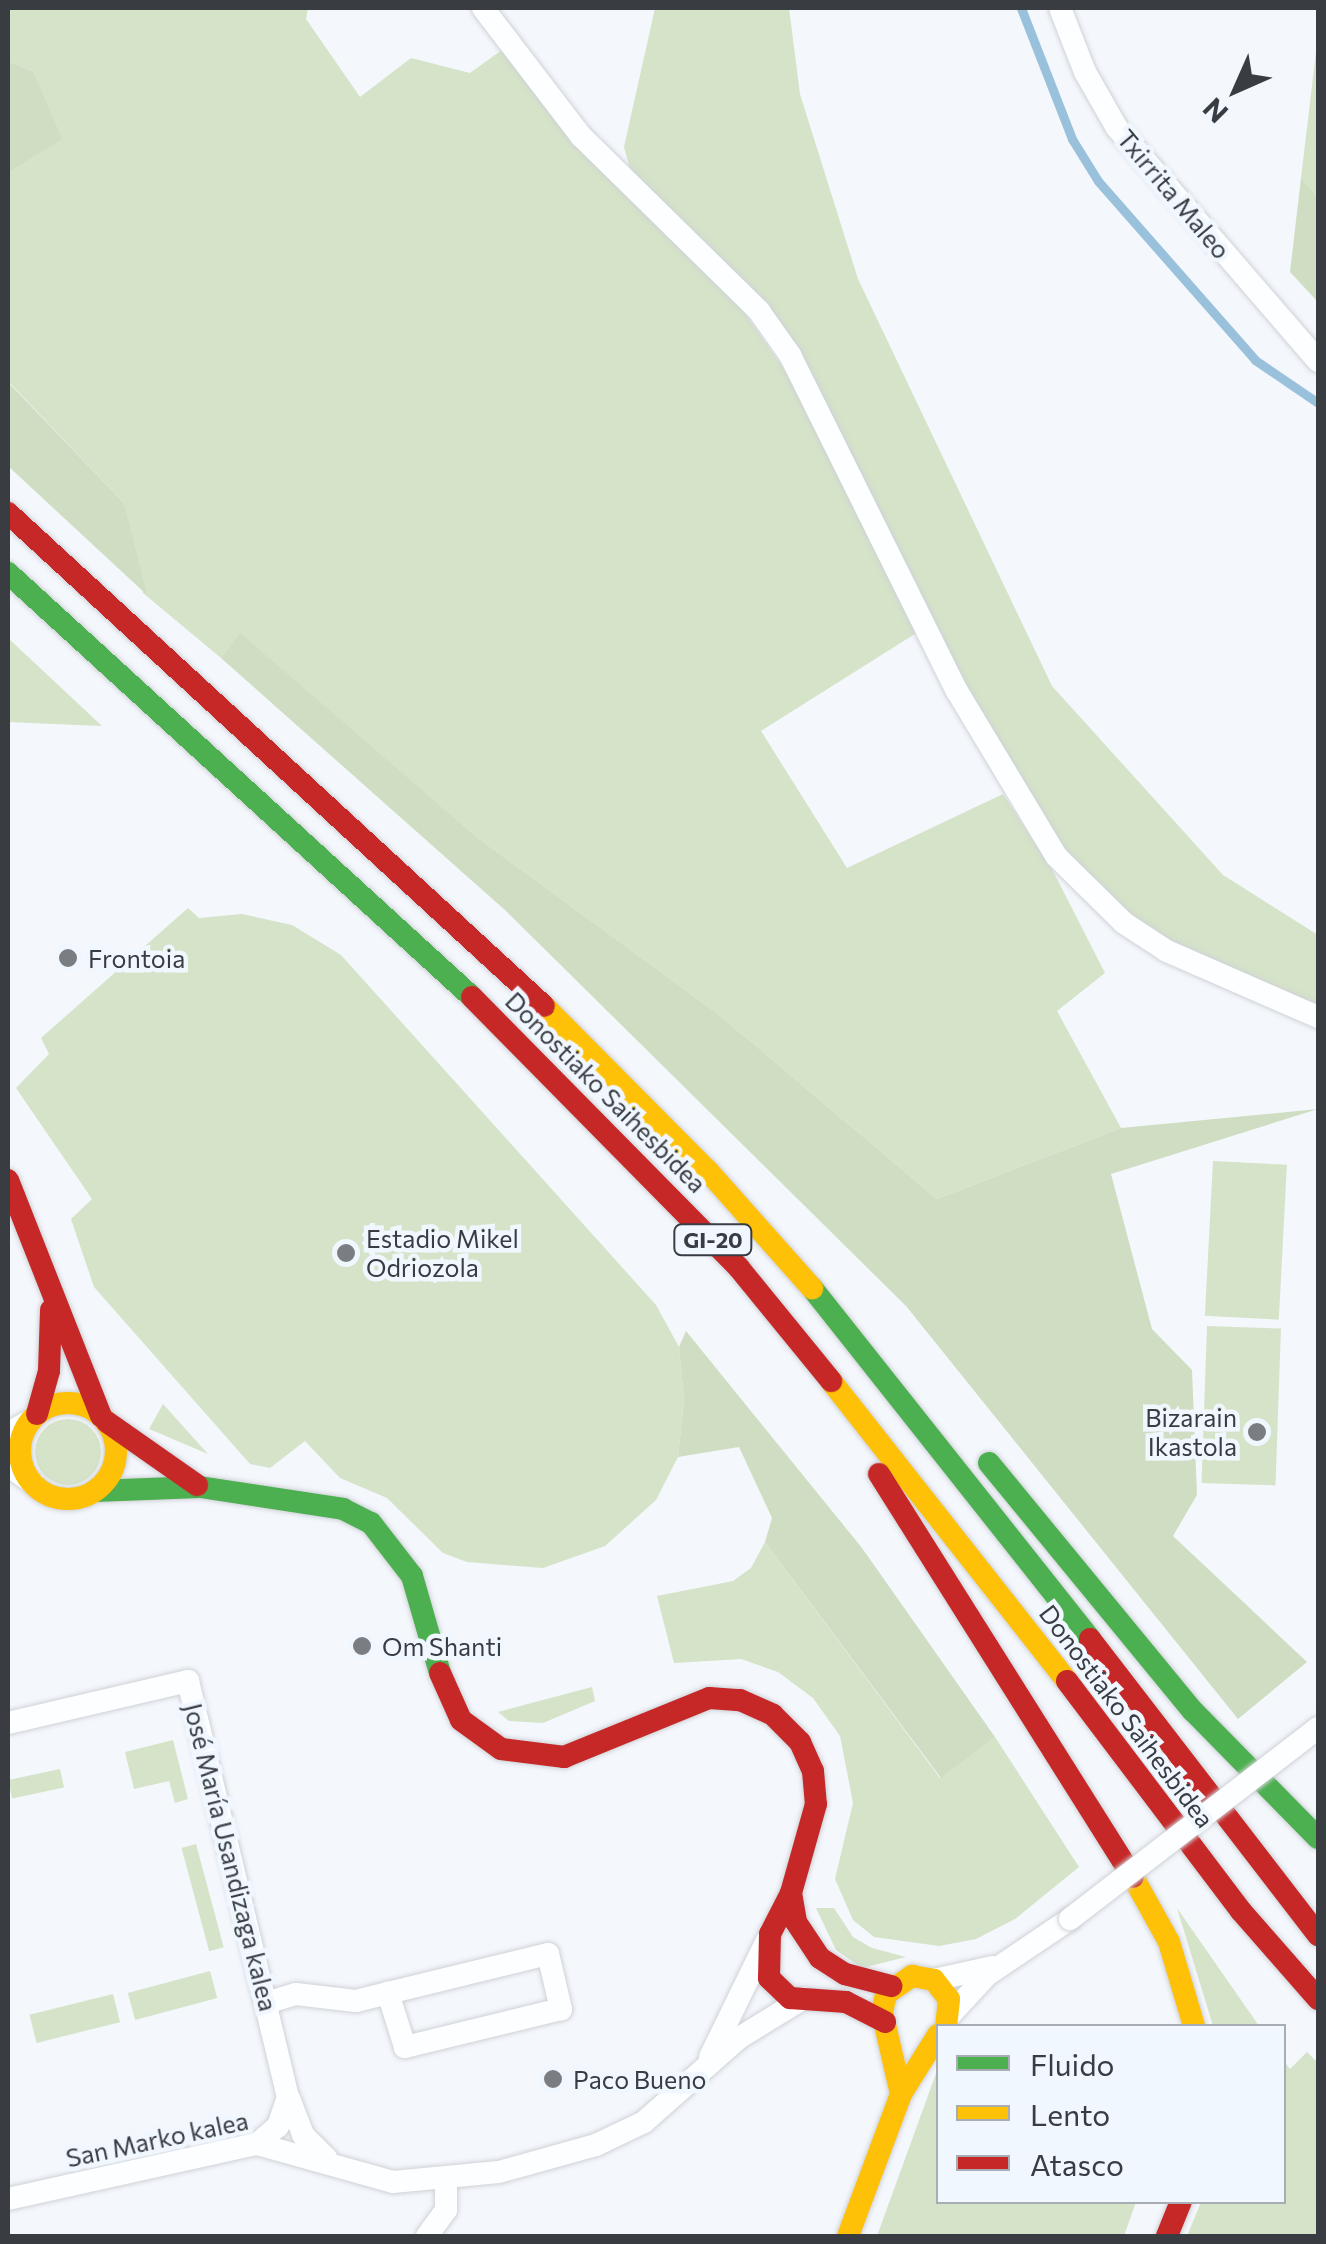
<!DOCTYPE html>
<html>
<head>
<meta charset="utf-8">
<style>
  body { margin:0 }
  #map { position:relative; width:1326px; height:2244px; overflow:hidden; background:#f4f7fc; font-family:Commissioner,sans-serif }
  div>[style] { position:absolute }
  .green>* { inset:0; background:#d5e3c9; transform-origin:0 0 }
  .round { border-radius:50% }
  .forest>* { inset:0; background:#cfdec2 }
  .stream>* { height:9px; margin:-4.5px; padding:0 4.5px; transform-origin:4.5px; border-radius:4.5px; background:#9ac1dc }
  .roads { filter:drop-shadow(0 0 2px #cfd2d6) drop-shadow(0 0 2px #cfd2d6) }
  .street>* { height:22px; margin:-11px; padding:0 11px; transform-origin:11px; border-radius:11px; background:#fdfeff }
  .fast>* { height:22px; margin:-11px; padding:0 11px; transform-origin:11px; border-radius:11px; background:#4caf50 }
  .slow>* { height:22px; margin:-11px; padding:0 11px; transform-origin:11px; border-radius:11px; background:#ffc107 }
  .slow>.ring { margin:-11px; padding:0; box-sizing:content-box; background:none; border:22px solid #ffc107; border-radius:50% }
  .jam>* { height:22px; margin:-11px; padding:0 11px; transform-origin:11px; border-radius:11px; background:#c62828 }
  .bridges { filter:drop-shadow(0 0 2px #cfd2d6) drop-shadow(0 0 2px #cfd2d6) }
  .street-bridge>* { height:22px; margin:-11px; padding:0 11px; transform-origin:11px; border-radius:11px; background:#fdfeff }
  .dots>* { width:28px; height:28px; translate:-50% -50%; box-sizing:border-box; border:5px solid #f0f7ff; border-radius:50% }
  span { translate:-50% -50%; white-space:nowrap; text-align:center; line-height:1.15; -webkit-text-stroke:9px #f0f7ff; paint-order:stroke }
  .shield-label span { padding:2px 8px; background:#f0f7ff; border:2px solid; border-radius:8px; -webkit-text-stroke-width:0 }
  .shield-label { font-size:22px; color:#393d41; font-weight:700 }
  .street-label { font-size:25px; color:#393d41 }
  .poi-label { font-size:25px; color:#393d41 }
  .left { translate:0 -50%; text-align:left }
  .right { translate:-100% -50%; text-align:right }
  .frame { position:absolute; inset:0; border:10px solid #393d41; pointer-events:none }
  .legend { position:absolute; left:936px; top:2024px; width:350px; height:180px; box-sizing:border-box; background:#f0f7ff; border:2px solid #a7adb3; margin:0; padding:12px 18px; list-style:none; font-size:30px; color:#393d41 }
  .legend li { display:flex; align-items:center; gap:20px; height:50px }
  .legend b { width:50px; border:2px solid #a7adb3 }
  .north { position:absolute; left:1186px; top:40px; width:100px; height:100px; -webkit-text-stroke:8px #f0f7ff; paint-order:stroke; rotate:225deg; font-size:28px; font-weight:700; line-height:40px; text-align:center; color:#393d41 }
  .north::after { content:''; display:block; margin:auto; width:35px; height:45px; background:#393d41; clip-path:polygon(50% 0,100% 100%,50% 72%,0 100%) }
</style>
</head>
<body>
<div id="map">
  <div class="green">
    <div style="clip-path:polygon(8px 8px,308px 8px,306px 19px,360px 97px,411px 58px,470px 73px,506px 47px,744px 312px,799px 390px,918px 632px,761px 731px,847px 868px,1003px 794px,1053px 871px,1105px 973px,1057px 1011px,1121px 1128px,937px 1199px,718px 1014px,478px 838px,240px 634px,221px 658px,143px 593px,124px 503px,8px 381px,8px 173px,61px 139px,34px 72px,8px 61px)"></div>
    <div style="clip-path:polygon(655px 8px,789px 8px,800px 94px,858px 279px,1052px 686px,1223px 875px,1318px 935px,1318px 1010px,1170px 945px,1127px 918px,1047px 831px,962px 687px,770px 307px,633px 180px,624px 147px)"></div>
    <div style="clip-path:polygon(1318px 35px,1318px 197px,1301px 178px)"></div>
    <div style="clip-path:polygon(8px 638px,102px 726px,8px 722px)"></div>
    <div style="clip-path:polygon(188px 908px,199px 918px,242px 914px,292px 925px,341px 955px,656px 1305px,679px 1347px,684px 1399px,678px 1457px,656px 1500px,605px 1546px,543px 1568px,467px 1562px,443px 1553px,387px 1498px,340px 1478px,305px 1441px,270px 1468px,250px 1464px,94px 1287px,71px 1219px,92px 1199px,16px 1088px,49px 1054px,41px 1038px)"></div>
    <div style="left:1213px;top:1161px;width:74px;height:155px;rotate:3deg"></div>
    <div style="left:1207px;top:1326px;width:74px;height:157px;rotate:2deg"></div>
    <div style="clip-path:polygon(163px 1404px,208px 1454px,149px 1429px)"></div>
    <div class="round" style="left:35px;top:1419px;width:66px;height:66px"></div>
    <div style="clip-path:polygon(765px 1542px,940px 1778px,995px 1737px,1079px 1867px,1015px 1919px,976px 1939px,939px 1946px,874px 1937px,853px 1920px,835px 1879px,853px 1803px,840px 1736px,813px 1698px,778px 1672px,741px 1659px,674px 1663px,657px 1596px,733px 1581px,751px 1568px)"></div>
    <div style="clip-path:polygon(592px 1687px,595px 1701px,543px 1723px,509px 1721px,498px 1712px)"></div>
    <div style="clip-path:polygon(173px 1740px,188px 1799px,175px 1803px,169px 1781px,134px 1789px,125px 1752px)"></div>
    <div style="left:60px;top:1769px;width:19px;height:53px;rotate:78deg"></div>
    <div style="left:196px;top:1844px;width:107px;height:15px;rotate:75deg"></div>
    <div style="clip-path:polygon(816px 1908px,834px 1908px,853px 1937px,872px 1948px,906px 1957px,862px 1968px,836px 1950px)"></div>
    <div style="clip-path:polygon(1177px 1908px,1259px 2026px,1213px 2026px)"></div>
    <div style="left:210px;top:1971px;width:28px;height:85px;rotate:75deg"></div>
    <div style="left:113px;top:1994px;width:29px;height:86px;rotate:76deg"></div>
    <div style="clip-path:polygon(1307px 2052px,1318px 2063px,1318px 2236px,1187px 2236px,1201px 2202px,1284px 2202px,1284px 2061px,1290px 2069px)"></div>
    <div style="clip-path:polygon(938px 2068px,938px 2202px,1136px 2202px,1124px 2236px,877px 2236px)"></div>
  </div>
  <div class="forest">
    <div style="clip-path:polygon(8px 61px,34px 72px,62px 139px,8px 173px)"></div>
    <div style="clip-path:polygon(1301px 178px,1318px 197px,1318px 302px,1290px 272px)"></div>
    <div style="clip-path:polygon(8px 382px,124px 503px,147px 595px,8px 466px)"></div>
    <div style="clip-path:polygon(240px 633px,478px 838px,718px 1014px,937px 1199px,1121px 1128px,1318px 1109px,1111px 1174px,1152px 1329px,1192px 1370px,1197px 1495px,1173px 1536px,1307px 1662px,1238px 1719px,906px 1306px,506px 911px,221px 658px)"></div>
    <div style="clip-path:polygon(686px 1331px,862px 1548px,995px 1737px,941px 1778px,765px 1542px,772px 1518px,739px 1447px,678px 1457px,684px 1399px,679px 1347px)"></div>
  </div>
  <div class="stream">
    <div style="left:1021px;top:8px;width:141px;rotate:68.7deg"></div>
    <div style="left:1072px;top:139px;width:49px;rotate:58.2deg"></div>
    <div style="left:1098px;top:181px;width:238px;rotate:48.7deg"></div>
    <div style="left:1255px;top:360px;width:76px;rotate:34.3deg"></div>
  </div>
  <div class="roads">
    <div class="street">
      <div style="left:483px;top:8px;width:161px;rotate:52.6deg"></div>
      <div style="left:581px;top:136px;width:250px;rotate:44.5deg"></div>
      <div style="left:759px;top:311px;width:54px;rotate:54.8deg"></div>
      <div style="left:790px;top:355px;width:375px;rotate:63.6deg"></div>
      <div style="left:957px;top:691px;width:192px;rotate:59deg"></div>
      <div style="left:1056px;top:856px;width:95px;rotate:44.6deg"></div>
      <div style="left:1124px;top:923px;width:51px;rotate:33.1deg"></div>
      <div style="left:1167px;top:951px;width:165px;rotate:23.6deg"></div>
      <div style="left:1060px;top:8px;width:69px;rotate:68.7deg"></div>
      <div style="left:1085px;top:72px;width:64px;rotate:60.3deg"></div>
      <div style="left:1117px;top:128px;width:308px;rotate:49.2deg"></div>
      <div style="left:8px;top:1433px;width:25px;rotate:-29deg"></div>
      <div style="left:8px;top:1466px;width:30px;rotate:34deg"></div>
      <div style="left:8px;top:1723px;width:185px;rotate:-13.1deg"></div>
      <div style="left:188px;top:1681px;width:428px;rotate:76.5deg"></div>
      <div style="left:288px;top:2097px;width:31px;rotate:109deg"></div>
      <div style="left:278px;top:2126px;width:28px;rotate:139deg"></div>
      <div style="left:934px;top:1980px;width:60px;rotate:-12.4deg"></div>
      <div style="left:266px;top:2003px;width:31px;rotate:-17deg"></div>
      <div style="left:296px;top:1994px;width:60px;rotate:6.7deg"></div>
      <div style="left:356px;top:2001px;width:33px;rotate:-14deg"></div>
      <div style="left:388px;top:1993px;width:165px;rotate:-13.7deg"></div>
      <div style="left:548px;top:1954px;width:57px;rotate:76.7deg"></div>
      <div style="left:561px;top:2009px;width:161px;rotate:166.3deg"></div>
      <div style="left:405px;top:2047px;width:57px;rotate:-107.5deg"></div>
      <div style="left:950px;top:2015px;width:54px;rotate:-47.2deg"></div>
      <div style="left:987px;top:1975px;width:100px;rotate:-34deg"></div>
      <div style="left:710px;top:2057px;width:128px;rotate:-64deg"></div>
      <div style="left:289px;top:2098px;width:40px;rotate:69deg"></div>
      <div style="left:303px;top:2135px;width:33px;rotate:45deg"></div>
      <div style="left:8px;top:2199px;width:255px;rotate:-12.5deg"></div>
      <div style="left:257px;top:2144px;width:141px;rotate:15.6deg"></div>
      <div style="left:393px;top:2182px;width:106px;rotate:-5.4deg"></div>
      <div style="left:499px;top:2172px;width:101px;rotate:-15.6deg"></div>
      <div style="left:596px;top:2145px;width:53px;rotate:-25.6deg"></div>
      <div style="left:644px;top:2122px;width:127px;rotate:-41.5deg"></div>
      <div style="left:739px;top:2038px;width:76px;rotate:-31.6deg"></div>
      <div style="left:427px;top:2236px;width:32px;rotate:-54deg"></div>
      <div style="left:446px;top:2210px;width:29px;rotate:-90deg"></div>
    </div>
    <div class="fast">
      <div style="left:8px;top:573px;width:629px;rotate:42.42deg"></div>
      <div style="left:812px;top:1288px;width:448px;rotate:51.6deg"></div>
      <div style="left:989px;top:1463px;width:321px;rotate:50.6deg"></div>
      <div style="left:1193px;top:1711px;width:178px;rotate:45.5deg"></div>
      <div style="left:95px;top:1491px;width:105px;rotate:-2.2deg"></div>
      <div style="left:200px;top:1487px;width:145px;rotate:8.7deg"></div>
      <div style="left:343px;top:1509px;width:31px;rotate:27deg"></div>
      <div style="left:371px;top:1523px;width:67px;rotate:52.3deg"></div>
      <div style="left:412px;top:1576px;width:101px;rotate:73.9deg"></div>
    </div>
    <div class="slow">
      <div style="left:544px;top:1006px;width:233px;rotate:45.2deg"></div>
      <div style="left:708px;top:1171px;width:157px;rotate:48.4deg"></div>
      <div style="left:831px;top:1381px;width:382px;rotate:51.8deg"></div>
      <div class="ring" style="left:20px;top:1403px;width:74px;height:74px"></div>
      <div style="left:1133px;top:1877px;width:74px;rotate:61deg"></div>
      <div style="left:1169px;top:1942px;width:88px;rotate:73.4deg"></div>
      <div style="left:901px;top:2094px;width:84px;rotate:-103deg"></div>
      <div style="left:882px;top:2012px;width:18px;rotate:-77deg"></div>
      <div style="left:886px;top:1994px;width:32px;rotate:-35deg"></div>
      <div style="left:912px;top:1976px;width:22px;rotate:10deg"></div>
      <div style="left:934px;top:1980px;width:24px;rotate:52deg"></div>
      <div style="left:949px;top:1999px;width:27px;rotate:96deg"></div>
      <div style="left:848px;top:2236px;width:152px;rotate:-69.5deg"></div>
      <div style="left:901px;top:2094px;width:70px;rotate:-57.9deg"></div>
    </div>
    <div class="jam">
      <div style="left:8px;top:513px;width:728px;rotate:42.61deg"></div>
      <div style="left:472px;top:997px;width:380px;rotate:45.4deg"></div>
      <div style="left:739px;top:1268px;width:146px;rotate:50.8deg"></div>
      <div style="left:8px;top:1180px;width:254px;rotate:68.5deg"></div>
      <div style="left:37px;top:1414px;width:45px;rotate:-74.4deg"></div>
      <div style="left:49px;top:1371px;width:61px;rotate:-88.1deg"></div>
      <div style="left:107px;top:1422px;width:110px;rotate:35deg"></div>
      <div style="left:879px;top:1474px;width:476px;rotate:57.8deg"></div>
      <div style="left:1090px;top:1639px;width:374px;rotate:52.4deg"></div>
      <div style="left:440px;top:1673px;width:51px;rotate:65.9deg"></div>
      <div style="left:461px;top:1720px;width:49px;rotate:35.9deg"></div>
      <div style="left:501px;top:1749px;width:64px;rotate:7.2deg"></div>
      <div style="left:564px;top:1757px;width:157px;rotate:-22.1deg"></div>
      <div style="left:709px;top:1698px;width:31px;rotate:4deg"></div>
      <div style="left:740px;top:1700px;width:36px;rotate:24deg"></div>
      <div style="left:773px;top:1715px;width:38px;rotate:45deg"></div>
      <div style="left:800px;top:1742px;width:32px;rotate:66deg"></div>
      <div style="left:813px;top:1771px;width:33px;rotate:85deg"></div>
      <div style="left:816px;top:1804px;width:92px;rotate:105.7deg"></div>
      <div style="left:791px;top:1893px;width:46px;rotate:117.1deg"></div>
      <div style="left:770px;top:1934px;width:44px;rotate:91.3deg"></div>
      <div style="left:769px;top:1978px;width:29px;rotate:44deg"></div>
      <div style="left:790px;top:1998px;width:56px;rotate:4.1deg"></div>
      <div style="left:846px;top:2002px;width:44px;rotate:27.1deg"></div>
      <div style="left:1067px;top:1681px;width:288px;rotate:52.9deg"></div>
      <div style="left:1241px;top:1911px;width:117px;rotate:48.8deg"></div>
      <div style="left:791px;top:1893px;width:29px;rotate:80deg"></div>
      <div style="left:796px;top:1922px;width:43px;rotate:56.3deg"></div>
      <div style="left:820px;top:1958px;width:30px;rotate:33deg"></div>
      <div style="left:845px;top:1974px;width:48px;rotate:14.6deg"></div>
      <div style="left:1167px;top:2236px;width:37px;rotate:-68deg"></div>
    </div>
  </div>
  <div class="bridges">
    <div class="street-bridge">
      <div style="left:1070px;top:1919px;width:313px;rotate:-37.6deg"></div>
    </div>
  </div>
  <div class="dots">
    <div style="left:68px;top:958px;background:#7a7e82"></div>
    <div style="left:346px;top:1253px;background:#7a7e82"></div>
    <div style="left:1257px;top:1432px;background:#7a7e82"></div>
    <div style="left:362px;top:1646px;background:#7a7e82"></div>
    <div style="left:553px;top:2079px;background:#7a7e82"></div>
  </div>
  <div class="shield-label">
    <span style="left:713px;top:1240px">GI-20</span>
  </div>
  <div class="street-label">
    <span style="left:1174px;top:194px;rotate:50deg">Txirrita Maleo</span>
    <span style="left:606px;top:1092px;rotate:45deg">Donostiako Saihesbidea</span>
    <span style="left:1127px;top:1716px;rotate:53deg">Donostiako Saihesbidea</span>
    <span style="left:231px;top:1857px;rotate:76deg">José María Usandizaga kalea</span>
    <span style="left:157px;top:2139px;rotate:-12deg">San Marko kalea</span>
  </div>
  <div class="poi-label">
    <span class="left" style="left:88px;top:958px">Frontoia</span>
    <span class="left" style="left:366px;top:1253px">Estadio Mikel<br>Odriozola</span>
    <span class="right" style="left:1237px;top:1432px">Bizarain<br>Ikastola</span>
    <span class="left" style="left:382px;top:1646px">Om Shanti</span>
    <span class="left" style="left:573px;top:2079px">Paco Bueno</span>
  </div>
  <div class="frame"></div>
  <ul class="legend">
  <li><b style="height:12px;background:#4caf50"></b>Fluido</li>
  <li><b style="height:12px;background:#ffc107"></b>Lento</li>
  <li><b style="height:12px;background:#c62828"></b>Atasco</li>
  </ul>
  <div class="north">N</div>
</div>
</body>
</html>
